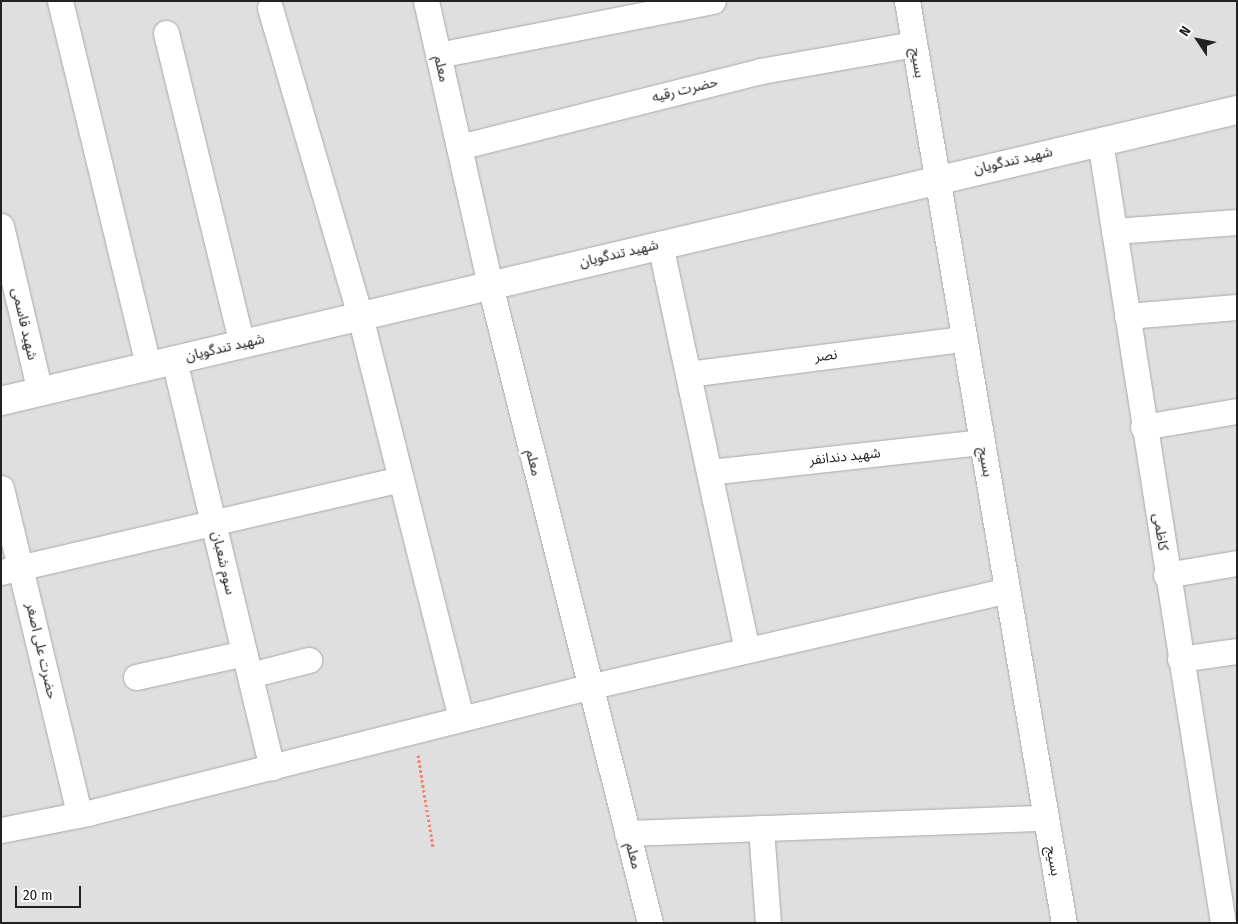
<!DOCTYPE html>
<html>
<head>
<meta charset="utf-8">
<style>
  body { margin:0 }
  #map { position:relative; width:1238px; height:924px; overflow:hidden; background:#f2efe9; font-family:"Fira Sans Condensed","Noto Sans Arabic",sans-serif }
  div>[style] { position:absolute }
  .residential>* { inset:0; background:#e0dfdf; transform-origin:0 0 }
  .path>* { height:3px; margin-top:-1.5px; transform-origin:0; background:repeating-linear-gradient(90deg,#fa8072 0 2.5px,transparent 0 5px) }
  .roads { filter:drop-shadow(0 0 1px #a9a9a9) drop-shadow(0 0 1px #a9a9a9) }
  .minor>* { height:25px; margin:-12.5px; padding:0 12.5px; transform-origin:12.5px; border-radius:12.5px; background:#fff }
  .tertiary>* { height:28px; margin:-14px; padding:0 14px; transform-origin:14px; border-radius:14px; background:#fff }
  span { translate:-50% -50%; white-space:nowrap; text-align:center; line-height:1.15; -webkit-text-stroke:4.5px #fff; paint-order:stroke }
  .street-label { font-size:14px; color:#222 }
  .frame { position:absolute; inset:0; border:2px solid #222; pointer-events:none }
  .north { position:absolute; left:1173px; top:15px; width:50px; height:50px; -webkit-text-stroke:4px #fff; paint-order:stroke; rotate:304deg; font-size:14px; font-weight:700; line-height:20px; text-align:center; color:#222 }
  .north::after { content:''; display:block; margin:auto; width:18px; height:22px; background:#222; clip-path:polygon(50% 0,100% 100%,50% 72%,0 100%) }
  .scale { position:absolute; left:15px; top:886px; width:66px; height:22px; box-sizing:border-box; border:2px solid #222; border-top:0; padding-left:6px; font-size:15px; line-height:18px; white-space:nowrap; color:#222; -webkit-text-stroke:4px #fff; paint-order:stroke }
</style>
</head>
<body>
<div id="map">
  <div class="residential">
    <div style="left:1px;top:1px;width:1236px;height:922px"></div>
  </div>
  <div class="path">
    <div style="left:418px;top:755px;width:94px;rotate:80.8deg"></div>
  </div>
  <div class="roads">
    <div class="minor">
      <div style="left:60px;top:1px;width:375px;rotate:76.4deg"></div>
      <div style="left:426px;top:1px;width:291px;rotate:77.3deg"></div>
      <div style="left:490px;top:285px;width:658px;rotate:75.92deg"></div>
      <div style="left:907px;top:1px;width:935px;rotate:80.34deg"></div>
      <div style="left:270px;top:8px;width:321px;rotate:73.7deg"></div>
      <div style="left:360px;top:316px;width:415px;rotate:75.9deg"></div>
      <div style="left:166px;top:33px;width:320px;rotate:76.3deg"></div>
      <div style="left:438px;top:55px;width:280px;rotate:-11.1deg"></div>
      <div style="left:1100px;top:141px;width:792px;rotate:81.06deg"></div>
      <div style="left:459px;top:147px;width:311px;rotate:-14.1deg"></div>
      <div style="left:761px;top:71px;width:155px;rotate:-10deg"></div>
      <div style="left:1px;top:226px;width:171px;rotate:76.8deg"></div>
      <div style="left:1114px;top:231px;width:123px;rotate:-4.2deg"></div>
      <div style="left:660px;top:244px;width:415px;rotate:77.9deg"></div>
      <div style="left:1127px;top:316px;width:110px;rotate:-4.7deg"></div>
      <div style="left:174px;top:360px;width:419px;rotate:76.5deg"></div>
      <div style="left:688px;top:374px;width:277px;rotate:-7.3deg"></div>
      <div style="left:1143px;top:427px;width:95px;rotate:-9.7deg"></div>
      <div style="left:709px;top:472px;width:274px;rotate:-6.3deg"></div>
      <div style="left:1px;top:488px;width:335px;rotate:76.5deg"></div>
      <div style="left:1px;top:572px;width:410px;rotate:-13.1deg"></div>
      <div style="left:1166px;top:575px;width:72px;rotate:-9.6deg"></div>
      <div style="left:1180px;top:659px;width:58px;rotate:-8deg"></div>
      <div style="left:250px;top:675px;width:61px;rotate:-14.3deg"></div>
      <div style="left:136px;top:677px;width:111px;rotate:-12.5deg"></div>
      <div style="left:761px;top:828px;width:95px;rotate:85.8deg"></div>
      <div style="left:1px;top:830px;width:89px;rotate:-11.1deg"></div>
      <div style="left:88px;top:813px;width:516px;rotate:-14.14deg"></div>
      <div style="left:588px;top:687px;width:430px;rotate:-13deg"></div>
      <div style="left:627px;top:833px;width:419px;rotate:-2.1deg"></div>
    </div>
    <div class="tertiary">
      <div style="left:1px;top:401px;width:1270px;rotate:-13.25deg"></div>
    </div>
  </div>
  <div class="street-label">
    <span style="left:917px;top:63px;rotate:81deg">بسیج</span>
    <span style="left:441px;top:69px;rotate:77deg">معلم</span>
    <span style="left:685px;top:90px;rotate:-14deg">حضرت رقیه</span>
    <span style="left:1013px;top:161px;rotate:-13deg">شهید تندگویان</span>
    <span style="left:619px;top:254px;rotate:-13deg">شهید تندگویان</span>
    <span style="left:24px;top:324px;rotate:77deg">شهید قاسمی</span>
    <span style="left:225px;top:348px;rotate:-13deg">شهید تندگویان</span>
    <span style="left:826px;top:356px;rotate:-7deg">نصر</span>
    <span style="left:845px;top:457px;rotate:-6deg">شهید دندانفر</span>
    <span style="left:985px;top:462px;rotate:80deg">بسیج</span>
    <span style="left:533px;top:463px;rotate:76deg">معلم</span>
    <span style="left:1160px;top:532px;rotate:81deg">کاظمی</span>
    <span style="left:223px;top:563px;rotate:77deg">سوم شعبان</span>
    <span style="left:41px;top:651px;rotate:77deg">حضرت علی اصغر</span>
    <span style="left:633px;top:856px;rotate:75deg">معلم</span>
    <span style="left:1053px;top:861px;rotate:80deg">بسیج</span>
  </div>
  <div class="frame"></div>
  <div class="north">N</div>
  <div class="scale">20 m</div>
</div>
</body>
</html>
